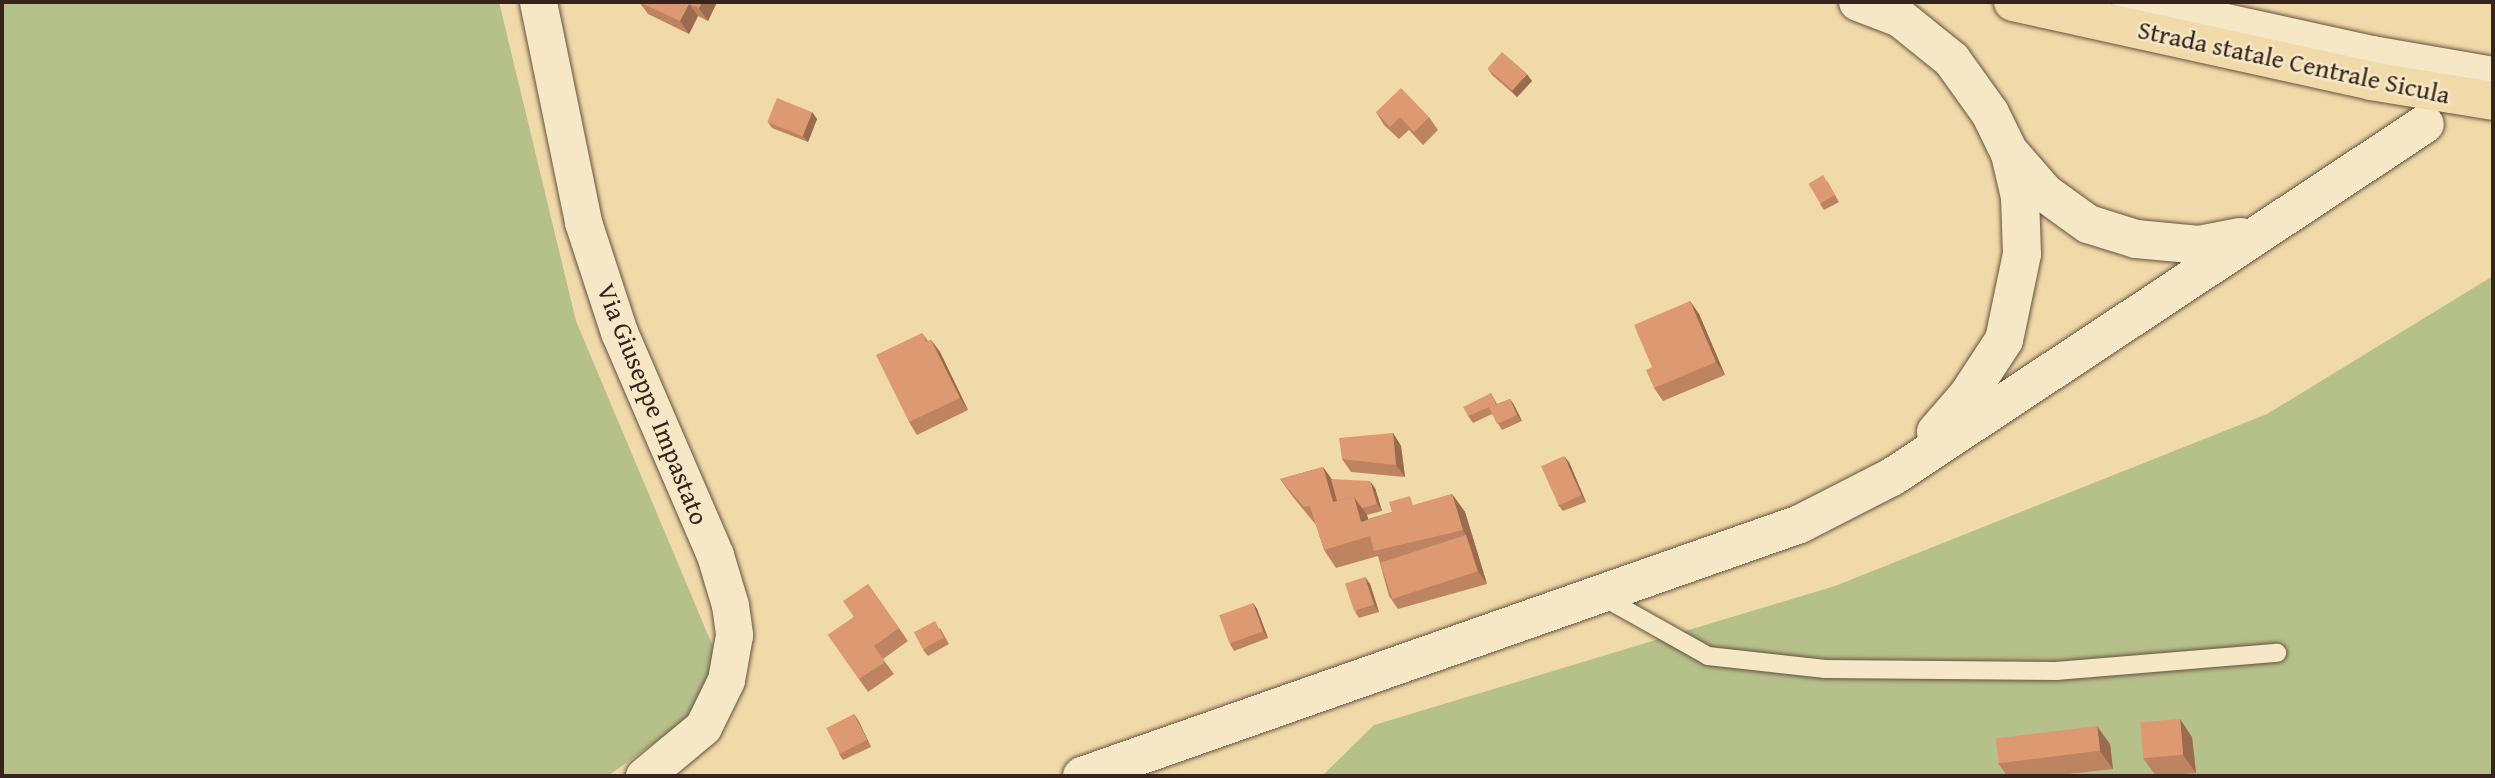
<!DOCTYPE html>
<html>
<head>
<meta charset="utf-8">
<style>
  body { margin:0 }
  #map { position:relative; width:2495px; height:778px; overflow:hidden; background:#f1daa9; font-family:"Gentium Book Plus",serif }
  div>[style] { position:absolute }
  .green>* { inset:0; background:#b6c08b }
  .roads { filter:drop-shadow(0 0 2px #65523f) drop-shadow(0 0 2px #65523f) }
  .service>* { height:18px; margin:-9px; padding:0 9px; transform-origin:9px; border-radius:9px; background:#f6e7c7 }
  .minor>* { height:37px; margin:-18.5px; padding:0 18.5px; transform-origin:18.5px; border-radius:18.5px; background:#f6e7c7 }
  .secondary>* { height:38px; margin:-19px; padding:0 19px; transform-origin:19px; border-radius:19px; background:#f6e7c7 }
  .primary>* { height:38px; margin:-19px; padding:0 19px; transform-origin:19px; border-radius:19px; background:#f1daa9 }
  .wall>* { inset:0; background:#be8462 }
  .shaded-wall>* { inset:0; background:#9b6b50 }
  .building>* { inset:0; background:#dd9972; transform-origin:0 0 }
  span { translate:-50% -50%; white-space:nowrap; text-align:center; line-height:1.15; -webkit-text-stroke:5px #f6e7c7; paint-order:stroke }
  .street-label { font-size:26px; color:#36241c }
  .frame { position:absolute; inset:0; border:4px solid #36241c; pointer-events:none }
</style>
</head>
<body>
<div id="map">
  <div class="green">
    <div style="clip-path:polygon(2px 2px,499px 2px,576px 321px,719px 661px,694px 714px,608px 776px,2px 776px)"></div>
    <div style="clip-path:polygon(2493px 276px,2493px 776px,1322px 776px,1374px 725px,1835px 586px,2267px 414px)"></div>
  </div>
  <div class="roads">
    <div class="service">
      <div style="left:1603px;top:597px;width:120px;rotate:29.3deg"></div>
      <div style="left:1708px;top:656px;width:118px;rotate:6.3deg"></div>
      <div style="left:1825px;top:669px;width:231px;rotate:0.5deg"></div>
      <div style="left:2056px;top:671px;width:222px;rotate:-4.7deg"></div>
    </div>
    <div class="minor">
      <div style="left:538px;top:2px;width:225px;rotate:78.4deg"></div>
      <div style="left:583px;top:222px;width:116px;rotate:71.9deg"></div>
      <div style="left:619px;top:332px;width:243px;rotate:66.7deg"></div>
      <div style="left:715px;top:555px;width:52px;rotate:73.3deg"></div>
      <div style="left:730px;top:605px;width:30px;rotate:82deg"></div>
      <div style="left:734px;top:635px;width:46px;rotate:100.1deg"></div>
      <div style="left:726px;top:680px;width:52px;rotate:116.1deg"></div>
      <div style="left:703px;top:727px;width:77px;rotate:140.3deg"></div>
    </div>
    <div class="secondary">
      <div style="left:1858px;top:2px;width:45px;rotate:20.9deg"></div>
      <div style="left:1900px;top:18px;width:67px;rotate:38.9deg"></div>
      <div style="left:1952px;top:60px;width:65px;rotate:54.4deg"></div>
      <div style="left:1990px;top:113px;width:46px;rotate:64deg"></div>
      <div style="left:2010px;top:154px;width:44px;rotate:76.9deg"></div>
      <div style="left:2020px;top:197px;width:57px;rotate:88deg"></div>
      <div style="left:2022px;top:254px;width:88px;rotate:101.8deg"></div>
      <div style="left:2004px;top:340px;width:66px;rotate:123.2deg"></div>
      <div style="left:1968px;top:395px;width:49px;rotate:130.9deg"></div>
      <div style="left:2131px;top:2px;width:247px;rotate:12.4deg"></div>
      <div style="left:2372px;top:55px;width:123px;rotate:9.8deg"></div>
      <div style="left:2012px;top:155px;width:50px;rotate:49deg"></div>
      <div style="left:2045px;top:193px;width:53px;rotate:35.8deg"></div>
      <div style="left:2088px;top:224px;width:50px;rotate:17.4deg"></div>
      <div style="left:2136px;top:239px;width:63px;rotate:5.4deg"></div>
      <div style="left:2199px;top:245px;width:42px;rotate:-11deg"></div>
      <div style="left:1082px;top:776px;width:761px;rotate:-19.34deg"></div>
      <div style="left:1800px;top:524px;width:103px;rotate:-27.1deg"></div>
      <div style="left:1892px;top:477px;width:639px;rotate:-33.52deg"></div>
    </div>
    <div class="primary">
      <div style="left:2013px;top:2px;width:367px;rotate:12.4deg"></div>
      <div style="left:2371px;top:81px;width:124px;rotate:9.3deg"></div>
    </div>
  </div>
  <div class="wall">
    <div style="clip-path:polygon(639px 2px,717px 2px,708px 21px,698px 16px,689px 34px,648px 14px)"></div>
    <div style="clip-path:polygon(1488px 69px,1532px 81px,1517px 97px,1492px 75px)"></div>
    <div style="clip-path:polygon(812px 112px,817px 119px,808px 142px,772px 128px,768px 122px)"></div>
    <div style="clip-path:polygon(1376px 112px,1429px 117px,1438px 130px,1423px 145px,1409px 130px,1399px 139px,1384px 125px)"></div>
    <div style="clip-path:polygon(1827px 181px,1839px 202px,1824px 210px,1820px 204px)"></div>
    <div style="clip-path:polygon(1690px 301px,1699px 314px,1725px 375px,1663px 401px,1654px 388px,1652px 367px)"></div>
    <div style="clip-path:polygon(922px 333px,928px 341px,931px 340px,940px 352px,968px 410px,917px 435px,909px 422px)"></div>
    <div style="clip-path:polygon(1491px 393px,1497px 404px,1510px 399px,1514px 405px,1522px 421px,1502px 430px,1492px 414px,1473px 423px,1468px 416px)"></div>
    <div style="clip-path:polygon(1393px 433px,1401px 446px,1405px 477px,1351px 472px,1342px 459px)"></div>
    <div style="clip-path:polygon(1569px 462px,1586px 502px,1563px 511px,1558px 505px)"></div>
    <div style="clip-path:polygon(1323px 467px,1331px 479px,1375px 488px,1382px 511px,1367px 515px,1368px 519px,1452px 494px,1465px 512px,1487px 584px,1398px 609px,1389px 596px,1378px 556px,1336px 568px,1324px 550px,1316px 525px,1293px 497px,1280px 479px)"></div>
    <div style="clip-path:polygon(1365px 577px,1370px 584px,1379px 612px,1359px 618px,1355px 612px)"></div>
    <div style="clip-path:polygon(868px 584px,908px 641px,883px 659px,894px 674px,868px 692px,828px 635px,854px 617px)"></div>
    <div style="clip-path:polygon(1253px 603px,1257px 609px,1268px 638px,1234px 651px,1230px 644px)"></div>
    <div style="clip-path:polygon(940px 628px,949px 644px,928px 656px,923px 650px)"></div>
    <div style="clip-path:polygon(854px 714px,858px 720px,871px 747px,843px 760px,839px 754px)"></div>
    <div style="clip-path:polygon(2192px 737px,2196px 773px,2156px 776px,2143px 758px)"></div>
    <div style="clip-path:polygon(2110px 744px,2113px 769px,2050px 776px,2007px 776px,1998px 763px)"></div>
  </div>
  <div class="shaded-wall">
    <div style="clip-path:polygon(702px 2px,717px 2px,708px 21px,699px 8px)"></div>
    <div style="clip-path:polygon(689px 4px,698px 16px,689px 34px,680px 21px)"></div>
    <div style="clip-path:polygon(1527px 74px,1532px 81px,1517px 97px,1512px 91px)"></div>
    <div style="clip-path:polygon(812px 112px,817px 119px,808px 142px,803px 136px)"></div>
    <div style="clip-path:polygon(1690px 301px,1699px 314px,1725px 375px,1716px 362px)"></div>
    <div style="clip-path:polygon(931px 340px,940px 352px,968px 410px,960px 398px)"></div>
    <div style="clip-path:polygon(1510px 399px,1514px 405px,1522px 421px,1517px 415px)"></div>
    <div style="clip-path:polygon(1393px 433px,1401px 446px,1405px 477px,1396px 465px)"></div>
    <div style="clip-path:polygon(1564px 456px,1569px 462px,1586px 502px,1581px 495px)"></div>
    <div style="clip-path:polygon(1323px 467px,1336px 485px,1343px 513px,1333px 502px)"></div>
    <div style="clip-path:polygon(1370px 481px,1375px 488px,1382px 511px,1377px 504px)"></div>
    <div style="clip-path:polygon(1452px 494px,1465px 512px,1487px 584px,1478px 571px,1466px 535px,1463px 530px)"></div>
    <div style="clip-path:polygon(1354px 497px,1367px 515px,1374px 539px,1361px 522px)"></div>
    <div style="clip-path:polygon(1365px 577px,1370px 584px,1379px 612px,1374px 605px)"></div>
    <div style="clip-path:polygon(1253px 603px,1257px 609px,1268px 638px,1263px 631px)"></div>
    <div style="clip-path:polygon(854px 714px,858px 720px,871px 747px,867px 740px)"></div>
    <div style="clip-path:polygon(2180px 719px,2192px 737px,2196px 773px,2183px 755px)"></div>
    <div style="clip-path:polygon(2097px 726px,2110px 744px,2113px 769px,2100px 751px)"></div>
  </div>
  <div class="building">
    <div style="clip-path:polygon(639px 2px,702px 2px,699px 8px,689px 4px,680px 21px)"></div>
    <div style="left:1502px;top:52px;width:33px;height:22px;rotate:41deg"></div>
    <div style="clip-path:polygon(1401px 88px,1429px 117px,1414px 132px,1400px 117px,1390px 127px,1376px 112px)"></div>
    <div style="left:777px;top:98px;width:38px;height:26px;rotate:22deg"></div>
    <div style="left:1823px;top:175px;width:23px;height:17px;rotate:59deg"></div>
    <div style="clip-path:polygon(1690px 301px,1716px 362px,1654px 388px,1646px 370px,1652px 367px,1634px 325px)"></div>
    <div style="clip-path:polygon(922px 333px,926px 342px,931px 340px,960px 398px,909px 422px,876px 355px)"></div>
    <div style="clip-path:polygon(1491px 393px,1496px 405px,1510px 399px,1517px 415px,1497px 424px,1489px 407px,1468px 416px,1463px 407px)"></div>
    <div style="clip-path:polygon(1393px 433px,1396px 465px,1342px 459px,1339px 438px)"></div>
    <div style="left:1564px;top:456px;width:43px;height:25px;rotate:66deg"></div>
    <div style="clip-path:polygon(1323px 467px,1333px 502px,1354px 497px,1361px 522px,1392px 512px,1389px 502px,1410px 496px,1413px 505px,1452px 494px,1463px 530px,1374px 551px,1370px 536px,1324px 550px,1310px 506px,1304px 507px,1280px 479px)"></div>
    <div style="clip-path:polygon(1331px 479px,1370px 481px,1377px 504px,1362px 508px,1354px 497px,1337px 501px)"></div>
    <div style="left:1466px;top:535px;width:38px;height:90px;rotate:72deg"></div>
    <div style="left:1365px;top:577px;width:29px;height:21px;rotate:72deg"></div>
    <div style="clip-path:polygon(868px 584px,899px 628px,874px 646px,885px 662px,859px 679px,828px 635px,854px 617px,843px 601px)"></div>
    <div style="left:1253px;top:603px;width:30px;height:36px;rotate:70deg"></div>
    <div style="left:935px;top:621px;width:19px;height:24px;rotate:62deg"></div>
    <div style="left:854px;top:714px;width:29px;height:31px;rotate:63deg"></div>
    <div style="left:2180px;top:719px;width:36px;height:40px;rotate:85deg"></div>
    <div style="left:2097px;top:726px;width:25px;height:102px;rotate:83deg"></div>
  </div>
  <div class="street-label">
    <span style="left:2294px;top:62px;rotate:12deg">Strada statale Centrale Sicula</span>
    <span style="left:653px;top:404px;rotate:68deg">Via Giuseppe Impastato</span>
  </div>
  <div class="frame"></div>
</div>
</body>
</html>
